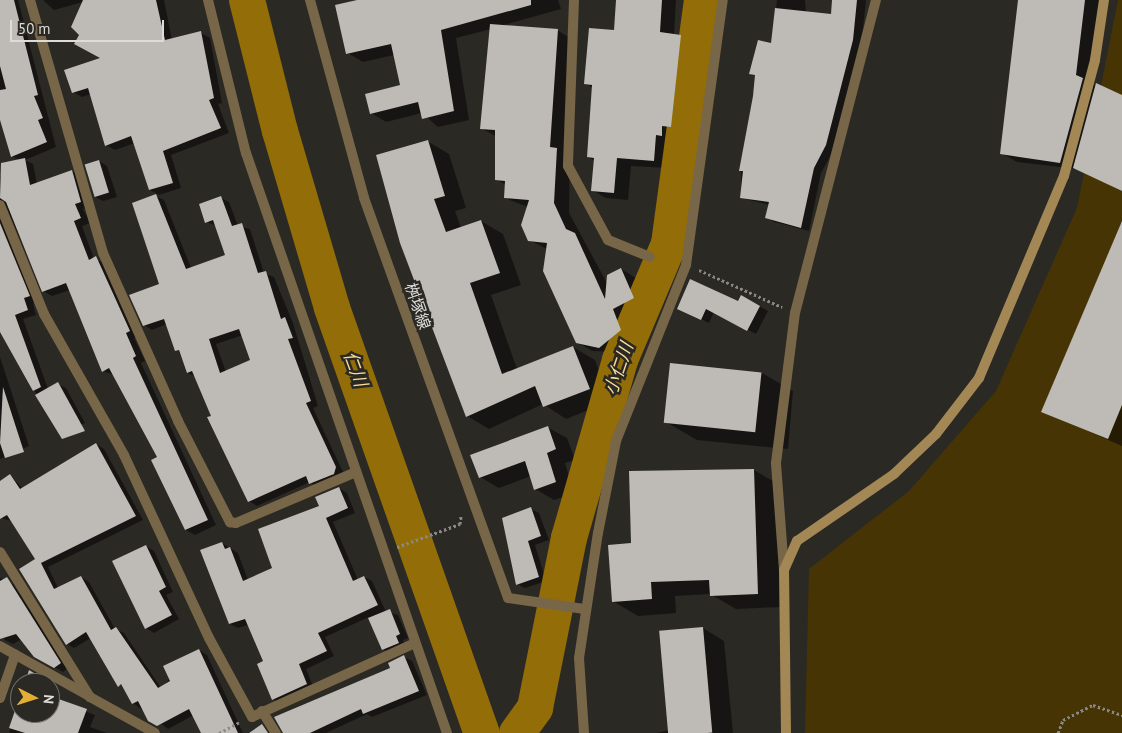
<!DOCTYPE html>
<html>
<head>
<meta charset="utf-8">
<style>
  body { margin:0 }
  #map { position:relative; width:1122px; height:733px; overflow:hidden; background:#2b2924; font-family:"PT Sans","Noto Sans JP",sans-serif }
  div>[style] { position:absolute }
  .green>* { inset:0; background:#473405 }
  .shadow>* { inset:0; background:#0007 }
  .river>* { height:36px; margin:-18px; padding:0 18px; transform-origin:18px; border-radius:18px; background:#936d07 }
  .building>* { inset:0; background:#bebbb6; transform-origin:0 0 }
  .path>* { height:3px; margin-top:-1.5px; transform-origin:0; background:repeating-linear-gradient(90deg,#898884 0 2.5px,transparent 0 5px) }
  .lane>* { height:10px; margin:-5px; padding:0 5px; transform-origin:5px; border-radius:5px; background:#776647 }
  .street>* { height:10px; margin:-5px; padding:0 5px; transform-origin:5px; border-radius:5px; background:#776647 }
  .secondary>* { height:10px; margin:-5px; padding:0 5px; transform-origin:5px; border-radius:5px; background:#a38855 }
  span { translate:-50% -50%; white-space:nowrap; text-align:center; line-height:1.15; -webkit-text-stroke:5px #2b2924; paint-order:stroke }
  .street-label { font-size:16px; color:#dddcd9 }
  .water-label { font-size:18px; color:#f9da9c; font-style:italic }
  .north { position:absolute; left:10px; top:673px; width:50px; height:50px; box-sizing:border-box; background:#2b2924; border:1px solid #72716c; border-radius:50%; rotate:95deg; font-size:14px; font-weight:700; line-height:20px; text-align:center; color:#dddcd9 }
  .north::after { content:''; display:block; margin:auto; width:18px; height:22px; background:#e3ae35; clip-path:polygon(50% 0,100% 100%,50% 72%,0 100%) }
  .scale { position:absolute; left:10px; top:20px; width:154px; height:22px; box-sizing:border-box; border:2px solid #dddcd9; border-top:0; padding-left:6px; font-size:15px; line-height:18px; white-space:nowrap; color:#dddcd9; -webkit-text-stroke:4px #2b2924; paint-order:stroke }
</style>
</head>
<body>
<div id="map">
  <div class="green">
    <div style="clip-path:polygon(1118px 0,1122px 0,1122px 733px,805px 733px,809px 569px,909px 491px,996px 391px,1077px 208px)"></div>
  </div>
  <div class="shadow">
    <div style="clip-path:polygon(0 0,18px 0,56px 147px,25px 160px,33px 164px,37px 184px,72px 171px,81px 176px,89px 207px,83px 209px,90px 223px,82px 226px,94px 259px,105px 263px,138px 336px,134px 338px,145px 361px,141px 363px,216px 525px,195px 535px,186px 530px,152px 461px,159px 457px,114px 375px,103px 371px,70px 290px,52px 296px,43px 291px,5px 204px,38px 301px,33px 303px,36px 315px,23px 319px,48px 389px,58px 384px,66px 388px,85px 423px,64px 431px,34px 390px,0 329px,0 177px,19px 160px,12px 156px,0 114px)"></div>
    <div style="clip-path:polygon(43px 0,164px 0,172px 40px,201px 33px,210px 38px,222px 103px,218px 104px,229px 133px,171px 155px,181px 188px,159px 195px,150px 190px,135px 143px,115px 150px,106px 145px,91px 94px,82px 97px,73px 92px,103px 59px,80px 34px,83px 2px,54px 10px)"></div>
    <div style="clip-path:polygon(361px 0,558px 0,561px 9px,500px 26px,557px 30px,572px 39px,569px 213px,608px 285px,621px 269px,636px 278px,649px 307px,628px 318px,635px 339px,623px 352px,592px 351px,577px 342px,547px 249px,529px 240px,528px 207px,505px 198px,506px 185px,496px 179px,495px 136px,481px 128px,491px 29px,456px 38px,469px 120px,438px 127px,422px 113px,386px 122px,371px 113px,402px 86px,394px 55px,363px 62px,348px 53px)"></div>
    <div style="clip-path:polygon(617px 0,676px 0,674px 35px,695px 44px,684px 134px,676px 134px,676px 143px,670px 143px,668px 168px,631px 166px,628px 200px,606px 198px,592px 190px,595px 161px,588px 157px,593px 88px,585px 83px,615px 31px)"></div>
    <div style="clip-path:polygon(777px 0,805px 0,806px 14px,833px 15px,834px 0,866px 0,861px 47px,834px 149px,821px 173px,809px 231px,774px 222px,766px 217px,770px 205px,741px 198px,741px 170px,755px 96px,756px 76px,751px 73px,772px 44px)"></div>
    <div style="clip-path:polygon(1020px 0,1101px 0,1092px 84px,1122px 96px,1122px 191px,1077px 169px,1017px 162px,1001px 153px)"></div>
    <div style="clip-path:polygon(427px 141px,449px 154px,466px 208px,455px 211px,461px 228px,481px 221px,503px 234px,521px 285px,491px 295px,517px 369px,573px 347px,595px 360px,611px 401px,566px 419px,543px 404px,489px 429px,467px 416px,401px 242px)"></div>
    <div style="clip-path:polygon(99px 161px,107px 166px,117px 197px,103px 201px,95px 197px)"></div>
    <div style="clip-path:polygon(evenodd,156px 196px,164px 200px,191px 268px,227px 256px,217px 226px,206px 222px,221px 198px,229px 202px,238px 226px,250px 229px,264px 273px,274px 277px,293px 323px,318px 406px,313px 408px,343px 472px,318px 488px,310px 482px,257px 506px,249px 501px,196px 377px,188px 373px,167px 324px,152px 330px,144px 325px,160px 285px,156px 196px,243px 335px,252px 361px,226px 372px,216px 344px,243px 335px)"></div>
    <div style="clip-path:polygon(1122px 224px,1122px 446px,1042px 411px)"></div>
    <div style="clip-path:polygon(742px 297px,768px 311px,756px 334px,714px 312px,709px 323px,678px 308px,739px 303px)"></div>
    <div style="clip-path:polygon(0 357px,29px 446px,0 459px)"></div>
    <div style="clip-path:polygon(671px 365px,762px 373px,793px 391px,788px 449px,697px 440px,666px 422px)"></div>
    <div style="clip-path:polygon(547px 427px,567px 438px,575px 460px,565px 463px,574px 493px,554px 500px,535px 489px,531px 476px,499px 488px,480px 477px)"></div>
    <div style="clip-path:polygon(96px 444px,104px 449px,143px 520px,48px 567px,58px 588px,81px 577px,89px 582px,115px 629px,124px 633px,161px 688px,199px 650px,207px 655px,243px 733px,203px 733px,194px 715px,168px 729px,133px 703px,91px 638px,74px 648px,67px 644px,37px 559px,12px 521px,0 518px,0 482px,11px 476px,23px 489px)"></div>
    <div style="clip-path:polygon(754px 470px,778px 484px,782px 607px,736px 609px,710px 594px,675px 596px,676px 613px,638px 616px,614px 602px,632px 544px)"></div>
    <div style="clip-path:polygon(339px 488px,347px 493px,355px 513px,333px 522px,358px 580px,364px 577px,372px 581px,386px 612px,398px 615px,408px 638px,403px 640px,406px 647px,391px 654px,383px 649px,369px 617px,325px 637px,334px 656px,306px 669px,314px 689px,281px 704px,273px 699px,264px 662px,248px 625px,238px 628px,230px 624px,222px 543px,238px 553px,248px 580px,274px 569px)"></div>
    <div style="clip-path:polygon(531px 509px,539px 513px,549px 540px,535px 545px,546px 581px,525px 588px,517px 584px)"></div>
    <div style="clip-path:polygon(146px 546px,154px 551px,173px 592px,166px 595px,179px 619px,154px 633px,146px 628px,114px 561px)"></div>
    <div style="clip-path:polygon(0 578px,13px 584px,68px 668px,63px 672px,37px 657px,22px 639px,13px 644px,5px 640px,0 631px)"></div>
    <div style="clip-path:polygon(703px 628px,724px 641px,733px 733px,656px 733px,669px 730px)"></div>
    <div style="clip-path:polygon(404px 657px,412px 661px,427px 695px,372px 717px,367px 714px,326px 733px,284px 733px,276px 717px,392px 669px)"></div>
    <div style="clip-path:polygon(50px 690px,56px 694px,54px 699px,95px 715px,90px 727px,107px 733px,9px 733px,20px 700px,20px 713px,50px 713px)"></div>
  </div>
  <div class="river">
    <div style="left:247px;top:0;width:135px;rotate:75.9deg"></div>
    <div style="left:280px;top:131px;width:184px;rotate:73.6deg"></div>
    <div style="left:332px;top:308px;width:451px;rotate:70.6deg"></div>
    <div style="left:517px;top:733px;width:31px;rotate:-54deg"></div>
    <div style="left:535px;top:708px;width:173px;rotate:-78.7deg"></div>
    <div style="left:569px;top:538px;width:185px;rotate:-74deg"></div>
    <div style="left:620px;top:360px;width:126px;rotate:-67.1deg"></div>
    <div style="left:669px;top:244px;width:246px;rotate:-82.3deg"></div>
  </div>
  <div class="building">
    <div style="clip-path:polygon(0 0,14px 0,38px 95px,34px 96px,43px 118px,38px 120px,47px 142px,11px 157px,0 120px,0 90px,6px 89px,0 66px)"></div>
    <div style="clip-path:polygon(83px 0,156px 0,165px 40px,201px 31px,214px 98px,209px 100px,221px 128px,163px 151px,173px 183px,149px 190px,131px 136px,105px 146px,88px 88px,72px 93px,64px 70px,100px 58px,74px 44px,79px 35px,71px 27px)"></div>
    <div style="clip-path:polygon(357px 0,531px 0,531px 5px,441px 30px,454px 111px,422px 119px,418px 102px,370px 114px,365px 94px,400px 85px,391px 44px,346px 54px,335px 5px)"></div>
    <div style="clip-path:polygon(616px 0,662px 0,660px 32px,681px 35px,671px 127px,662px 126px,662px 136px,656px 135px,654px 161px,617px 158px,614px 193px,591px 191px,594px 158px,587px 157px,592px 85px,584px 84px,589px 28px,614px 30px)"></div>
    <div style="clip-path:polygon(832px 0,857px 0,853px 40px,826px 145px,814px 168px,801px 228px,765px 218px,769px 202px,740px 198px,743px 171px,739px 171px,753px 96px,755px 75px,749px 74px,758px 40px,771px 43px,775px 8px,831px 14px)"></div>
    <div style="clip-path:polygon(1018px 0,1085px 0,1076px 75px,1083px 78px,1060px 163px,1000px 154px)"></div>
    <div style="clip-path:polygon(490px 24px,558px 29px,550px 147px,557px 148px,554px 203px,566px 229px,575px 233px,605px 299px,607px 275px,621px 268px,634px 298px,613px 309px,621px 330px,599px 348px,576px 343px,543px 271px,547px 243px,528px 241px,521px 225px,529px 200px,504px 198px,505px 181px,495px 180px,495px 130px,480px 129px)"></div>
    <div style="clip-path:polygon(1096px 83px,1122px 95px,1122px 191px,1073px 168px)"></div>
    <div style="clip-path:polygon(428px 140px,445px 196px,434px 199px,446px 232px,481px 220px,500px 273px,470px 283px,502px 374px,573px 346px,590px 389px,543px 407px,535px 386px,466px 417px,400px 243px,376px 155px)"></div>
    <div style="clip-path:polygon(25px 158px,30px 185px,72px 170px,81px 202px,75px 204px,81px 218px,74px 221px,89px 260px,96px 256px,116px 300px,130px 331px,126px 333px,136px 356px,133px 358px,208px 520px,185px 530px,151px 460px,157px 457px,109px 368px,102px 372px,66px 283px,42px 292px,6px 202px,0 198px,1px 163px)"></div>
    <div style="left:99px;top:160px;width:34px;height:15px;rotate:73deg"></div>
    <div style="clip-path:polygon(evenodd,156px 194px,186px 269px,225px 255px,213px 220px,205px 223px,199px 204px,221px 196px,232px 226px,242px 223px,258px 273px,266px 271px,281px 319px,285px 317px,293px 338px,288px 339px,311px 401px,306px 403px,336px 467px,334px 474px,309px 484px,306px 476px,248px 502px,207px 417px,211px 416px,192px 371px,187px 373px,179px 350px,175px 351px,164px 319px,143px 326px,129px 295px,159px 284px,132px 203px,156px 194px,239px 329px,250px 360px,220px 373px,209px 339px,239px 329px)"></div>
    <div style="clip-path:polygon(1122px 221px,1122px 405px,1108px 439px,1041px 412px)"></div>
    <div style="clip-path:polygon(0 223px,30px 296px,24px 298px,28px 310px,15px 315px,41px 387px,33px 391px,0 332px)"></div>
    <div style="clip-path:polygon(690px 279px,738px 301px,741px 295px,760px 306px,747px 331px,706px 309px,701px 320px,677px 309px)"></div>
    <div style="left:670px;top:363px;width:92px;height:60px;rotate:6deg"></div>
    <div style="clip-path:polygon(58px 382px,85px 431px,62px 439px,35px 395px)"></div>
    <div style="clip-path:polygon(3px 387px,24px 452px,5px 458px,0 443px)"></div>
    <div style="clip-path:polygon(548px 426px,556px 449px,547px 453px,556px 482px,534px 490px,525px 461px,479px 478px,470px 455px)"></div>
    <div style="clip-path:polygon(96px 443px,136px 516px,41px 563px,54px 589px,81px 576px,111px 630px,116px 627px,158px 688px,170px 681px,163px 666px,199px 649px,238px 733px,201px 733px,189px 709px,157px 726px,148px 721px,138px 701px,132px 704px,121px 684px,118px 687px,86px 632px,66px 645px,19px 569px,35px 559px,7px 515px,0 519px,0 481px,10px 474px,20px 489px)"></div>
    <div style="clip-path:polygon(754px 469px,758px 594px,710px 596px,709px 580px,651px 582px,652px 599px,612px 602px,608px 545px,631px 543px,629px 471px)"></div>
    <div style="clip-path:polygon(339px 487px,348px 508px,326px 518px,353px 581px,364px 576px,378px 605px,318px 633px,327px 651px,299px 664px,307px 684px,272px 700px,257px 664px,263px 661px,245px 619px,229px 624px,200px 550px,222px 542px,225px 549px,230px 547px,243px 581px,272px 568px,258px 529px,319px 506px,315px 497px)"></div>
    <div style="clip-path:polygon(531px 507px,541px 536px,528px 541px,539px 577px,516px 585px,502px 518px)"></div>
    <div style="clip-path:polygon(146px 545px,166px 587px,159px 591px,172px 615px,145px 629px,112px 561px)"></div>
    <div style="clip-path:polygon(7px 577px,61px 663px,54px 668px,34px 657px,16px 634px,0 639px,0 581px)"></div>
    <div style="clip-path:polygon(390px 609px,400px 634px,396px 636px,399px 643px,382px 650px,368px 618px)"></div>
    <div style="left:703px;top:627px;width:106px;height:44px;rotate:85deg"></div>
    <div style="clip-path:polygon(404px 655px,419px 691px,363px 714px,361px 709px,310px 733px,283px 733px,274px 717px,390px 668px,388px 663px)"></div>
    <div style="clip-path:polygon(29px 670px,42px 678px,25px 683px)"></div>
    <div style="clip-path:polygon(50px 696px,87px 709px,78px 733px,25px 733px,9px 728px,20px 696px,20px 713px,50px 713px)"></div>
    <div style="clip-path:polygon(262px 724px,268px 733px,249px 733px)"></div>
  </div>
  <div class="path">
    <div style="left:699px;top:270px;width:91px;rotate:24deg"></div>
    <div style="left:397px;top:547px;width:67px;rotate:-20.1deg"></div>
    <div style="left:460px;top:524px;width:8px;rotate:-83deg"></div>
    <div style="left:219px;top:733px;width:24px;rotate:-28deg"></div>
    <div style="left:1058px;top:733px;width:14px;rotate:-69deg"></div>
    <div style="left:1063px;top:720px;width:34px;rotate:-27deg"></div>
    <div style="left:1093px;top:705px;width:31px;rotate:19deg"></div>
  </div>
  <div class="lane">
    <div style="left:90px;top:697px;width:74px;rotate:29deg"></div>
  </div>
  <div class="street">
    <div style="left:30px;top:0;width:263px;rotate:73.9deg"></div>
    <div style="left:103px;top:253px;width:184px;rotate:65.9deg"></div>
    <div style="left:178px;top:421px;width:114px;rotate:62.8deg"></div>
    <div style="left:230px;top:522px;width:6px;rotate:9deg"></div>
    <div style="left:236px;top:523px;width:130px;rotate:-23deg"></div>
    <div style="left:208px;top:0;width:158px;rotate:76.1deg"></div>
    <div style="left:246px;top:153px;width:614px;rotate:70.89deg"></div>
    <div style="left:310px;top:0;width:205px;rotate:74.7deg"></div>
    <div style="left:364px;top:198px;width:425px;rotate:70.2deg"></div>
    <div style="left:508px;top:598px;width:77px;rotate:8.2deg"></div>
    <div style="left:574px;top:0;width:166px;rotate:92.1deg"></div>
    <div style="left:568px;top:166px;width:84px;rotate:61.6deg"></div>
    <div style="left:608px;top:240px;width:45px;rotate:22deg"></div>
    <div style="left:0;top:205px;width:118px;rotate:68deg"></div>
    <div style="left:44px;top:314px;width:162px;rotate:60.4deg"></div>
    <div style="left:124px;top:455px;width:202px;rotate:65.1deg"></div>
    <div style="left:209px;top:638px;width:90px;rotate:61.4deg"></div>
    <div style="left:252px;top:717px;width:179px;rotate:-24.4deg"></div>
    <div style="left:0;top:552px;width:171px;rotate:58.2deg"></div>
    <div style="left:784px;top:570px;width:107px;rotate:-94.3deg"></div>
    <div style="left:776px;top:463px;width:151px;rotate:-82.8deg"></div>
    <div style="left:795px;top:313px;width:323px;rotate:-75.5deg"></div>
    <div style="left:0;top:646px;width:102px;rotate:29.3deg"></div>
    <div style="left:0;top:698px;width:46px;rotate:-70.8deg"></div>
    <div style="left:262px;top:711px;width:26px;rotate:58deg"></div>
    <div style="left:584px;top:733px;width:75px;rotate:-93.8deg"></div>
    <div style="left:579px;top:658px;width:126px;rotate:-81.4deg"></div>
    <div style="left:598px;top:533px;width:94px;rotate:-78.9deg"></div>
    <div style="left:616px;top:441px;width:189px;rotate:-68.3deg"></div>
    <div style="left:686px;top:265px;width:268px;rotate:-82.1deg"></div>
  </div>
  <div class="secondary">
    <div style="left:786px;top:733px;width:163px;rotate:-90.7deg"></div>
    <div style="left:784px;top:570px;width:32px;rotate:-66deg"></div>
    <div style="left:797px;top:541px;width:118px;rotate:-34.6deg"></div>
    <div style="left:894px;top:474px;width:58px;rotate:-43.6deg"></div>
    <div style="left:936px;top:434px;width:71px;rotate:-52.5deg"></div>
    <div style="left:979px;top:378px;width:219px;rotate:-67.2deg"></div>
    <div style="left:1064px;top:176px;width:120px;rotate:-75deg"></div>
    <div style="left:1095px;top:60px;width:61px;rotate:-81.5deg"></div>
  </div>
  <div class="street-label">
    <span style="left:418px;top:306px;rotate:71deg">桝塚線</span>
  </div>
  <div class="water-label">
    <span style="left:355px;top:369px;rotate:70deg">仁川</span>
    <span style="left:619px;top:369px;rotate:-71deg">小仁川</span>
  </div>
  <div class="north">N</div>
  <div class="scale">50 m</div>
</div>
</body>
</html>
